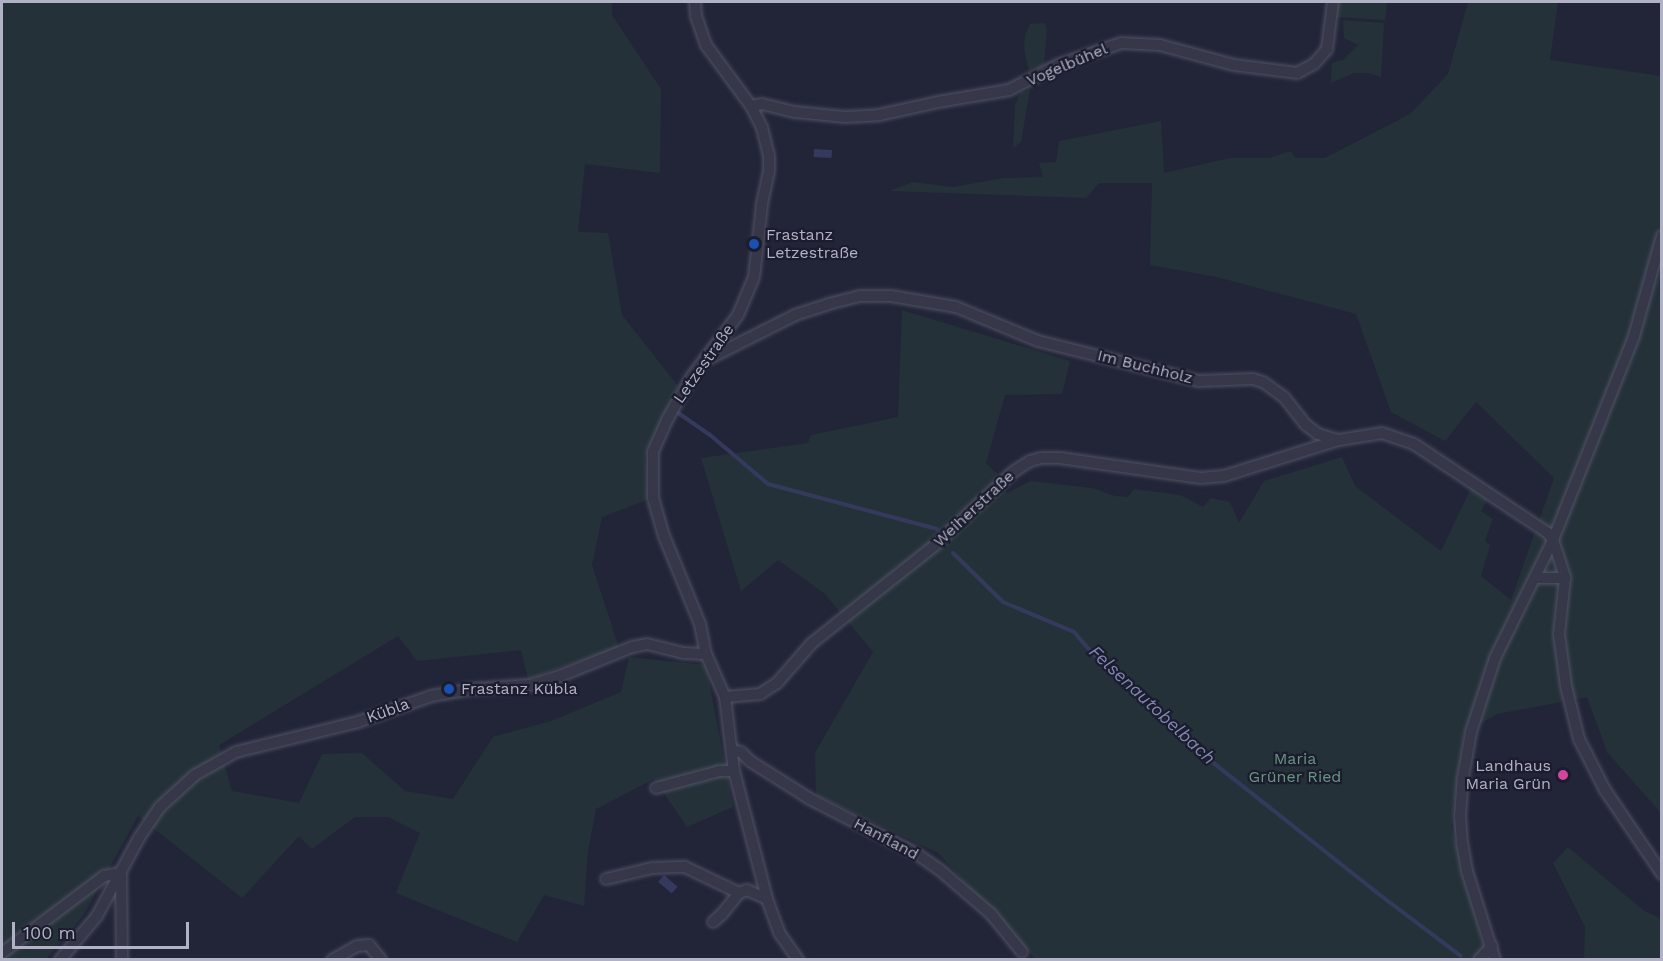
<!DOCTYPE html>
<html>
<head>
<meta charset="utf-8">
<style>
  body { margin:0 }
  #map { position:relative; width:1663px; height:961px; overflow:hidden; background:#222538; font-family:"Work Sans",sans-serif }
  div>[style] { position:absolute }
  .green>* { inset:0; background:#243139 }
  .water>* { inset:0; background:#353a5d; transform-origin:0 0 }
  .stream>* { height:4px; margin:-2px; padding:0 2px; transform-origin:2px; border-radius:2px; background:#353a5d }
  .roads { filter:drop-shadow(0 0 2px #515264) drop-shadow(0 0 2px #515264) }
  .street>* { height:10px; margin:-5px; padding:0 5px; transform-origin:5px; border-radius:5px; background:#363849 }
  .dots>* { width:16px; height:16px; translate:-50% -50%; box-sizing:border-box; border:3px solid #1b1d2e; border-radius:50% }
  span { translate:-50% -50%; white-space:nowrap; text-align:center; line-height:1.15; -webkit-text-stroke:4.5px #1b1d2e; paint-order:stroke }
  .street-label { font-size:16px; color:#b1b2c5 }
  .poi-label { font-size:16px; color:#b1b2c5 }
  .left { translate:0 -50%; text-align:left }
  .right { translate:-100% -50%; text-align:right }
  .park-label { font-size:16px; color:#699580 }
  .water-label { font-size:18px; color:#8187b1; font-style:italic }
  .frame { position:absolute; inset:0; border:3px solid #b1b2c5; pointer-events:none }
  .scale { position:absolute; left:12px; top:922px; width:177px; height:27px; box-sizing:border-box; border:3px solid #b1b2c5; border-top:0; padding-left:8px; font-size:18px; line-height:21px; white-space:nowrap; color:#b1b2c5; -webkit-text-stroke:4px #1b1d2e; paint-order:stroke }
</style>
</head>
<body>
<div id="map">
  <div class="green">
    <div style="clip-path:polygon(2px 2px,612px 2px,612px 15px,661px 89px,660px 173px,585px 164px,578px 232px,608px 233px,622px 315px,678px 386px,645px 455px,647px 500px,602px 517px,592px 565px,619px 648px,528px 679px,521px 650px,417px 661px,398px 636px,219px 745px,232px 791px,299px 803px,322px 754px,362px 753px,405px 791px,453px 799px,493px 737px,551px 721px,621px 692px,629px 657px,706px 665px,733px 807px,687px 827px,654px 779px,596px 809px,588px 851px,584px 906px,544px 895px,517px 942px,396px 893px,420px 833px,388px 817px,355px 817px,312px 849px,299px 836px,242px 898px,138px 816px,83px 916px,46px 959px,2px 959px)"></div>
    <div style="clip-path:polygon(1336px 2px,1387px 2px,1385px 20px,1335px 17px)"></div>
    <div style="clip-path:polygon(1468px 2px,1558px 2px,1550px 60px,1661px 76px,1661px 813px,1607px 752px,1587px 697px,1497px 714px,1464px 733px,1451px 827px,1487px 959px,1035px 959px,938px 853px,816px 795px,815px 753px,873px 652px,825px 594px,778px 560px,741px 591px,701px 458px,808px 443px,811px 435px,898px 417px,902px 310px,1070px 361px,1062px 394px,1005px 395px,986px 463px,1000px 477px,999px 482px,1007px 493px,1031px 481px,1091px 488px,1115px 496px,1128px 497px,1134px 489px,1180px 495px,1203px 507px,1211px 498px,1230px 502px,1239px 523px,1264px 481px,1342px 457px,1355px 486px,1441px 551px,1472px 486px,1488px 499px,1481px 511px,1493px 519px,1485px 541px,1490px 545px,1481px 576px,1511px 600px,1554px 478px,1476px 402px,1445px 441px,1391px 412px,1356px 314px,1217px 277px,1150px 265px,1152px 183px,1099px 183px,1086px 198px,890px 191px,913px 182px,953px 187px,1004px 178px,1043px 177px,1039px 163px,1056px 162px,1059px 141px,1161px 121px,1164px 173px,1230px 158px,1269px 158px,1291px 151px,1295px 158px,1325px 158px,1410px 114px,1448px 74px)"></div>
    <div style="clip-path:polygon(1343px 20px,1384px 23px,1381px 77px,1369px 73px,1354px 73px,1331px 83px,1332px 63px,1343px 60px,1358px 45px,1344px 38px)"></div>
    <div style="clip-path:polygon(1045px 23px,1047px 29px,1044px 66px,1029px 71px,1024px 49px,1025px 36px,1030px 24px)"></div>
    <div style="clip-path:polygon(1030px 90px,1021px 142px,1013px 148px,1015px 105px,1020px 93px)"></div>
    <div style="clip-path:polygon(1568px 847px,1643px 910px,1661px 919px,1661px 959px,1584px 959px,1585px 927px,1553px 863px)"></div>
  </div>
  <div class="water">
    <div style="left:814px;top:149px;width:18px;height:8px;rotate:3deg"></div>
    <div style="left:664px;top:875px;width:18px;height:9px;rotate:41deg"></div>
  </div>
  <div class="stream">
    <div style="left:677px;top:412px;width:39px;rotate:35deg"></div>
    <div style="left:709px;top:434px;width:77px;rotate:40.3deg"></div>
    <div style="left:768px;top:484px;width:175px;rotate:14.9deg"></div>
    <div style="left:953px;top:553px;width:70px;rotate:44.4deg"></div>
    <div style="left:1003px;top:602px;width:77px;rotate:22.9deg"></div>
    <div style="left:1074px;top:632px;width:32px;rotate:49deg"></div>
    <div style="left:1095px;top:656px;width:126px;rotate:43.1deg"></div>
    <div style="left:1187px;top:742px;width:241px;rotate:38.4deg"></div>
    <div style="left:1376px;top:892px;width:106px;rotate:37deg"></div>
  </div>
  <div class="roads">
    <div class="street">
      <div style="left:695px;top:2px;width:14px;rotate:86deg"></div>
      <div style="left:696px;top:16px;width:31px;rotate:71deg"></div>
      <div style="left:706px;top:45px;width:76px;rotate:53.6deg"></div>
      <div style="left:751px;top:106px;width:25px;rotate:63deg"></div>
      <div style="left:762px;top:128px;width:29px;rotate:76deg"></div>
      <div style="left:769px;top:156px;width:15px;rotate:90deg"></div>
      <div style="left:769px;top:171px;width:35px;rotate:102deg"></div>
      <div style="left:762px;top:205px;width:72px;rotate:96.3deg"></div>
      <div style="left:754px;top:277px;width:41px;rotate:112.8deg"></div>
      <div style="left:738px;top:315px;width:76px;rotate:127deg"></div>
      <div style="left:692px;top:376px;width:48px;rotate:119.7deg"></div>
      <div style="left:668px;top:418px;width:37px;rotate:114deg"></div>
      <div style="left:653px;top:452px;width:46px;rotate:90deg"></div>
      <div style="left:653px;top:498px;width:40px;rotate:74deg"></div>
      <div style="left:664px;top:536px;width:95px;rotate:67.8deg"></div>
      <div style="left:700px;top:624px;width:31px;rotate:79deg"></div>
      <div style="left:706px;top:654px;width:47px;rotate:66.2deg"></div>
      <div style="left:725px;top:697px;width:75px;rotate:83.1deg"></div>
      <div style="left:734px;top:771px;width:132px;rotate:75.5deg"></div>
      <div style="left:767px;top:899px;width:37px;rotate:70deg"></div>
      <div style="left:780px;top:934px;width:32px;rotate:55deg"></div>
      <div style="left:751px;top:106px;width:11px;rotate:-10deg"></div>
      <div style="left:762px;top:104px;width:34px;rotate:14deg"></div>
      <div style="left:795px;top:112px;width:50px;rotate:5.7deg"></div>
      <div style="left:845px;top:117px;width:34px;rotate:-3deg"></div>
      <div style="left:879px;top:115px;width:60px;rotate:-12.4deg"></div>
      <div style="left:938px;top:102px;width:72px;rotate:-9.6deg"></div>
      <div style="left:1009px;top:90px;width:55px;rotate:-27deg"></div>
      <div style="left:1058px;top:65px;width:67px;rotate:-19.2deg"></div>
      <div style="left:1121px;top:43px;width:39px;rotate:3deg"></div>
      <div style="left:1160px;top:45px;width:77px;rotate:15.1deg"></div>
      <div style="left:1234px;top:65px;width:64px;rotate:7.2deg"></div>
      <div style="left:1297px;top:73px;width:19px;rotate:-28deg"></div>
      <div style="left:1314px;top:64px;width:20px;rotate:-49deg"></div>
      <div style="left:1327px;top:49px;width:47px;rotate:-82.7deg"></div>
      <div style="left:710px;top:358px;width:95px;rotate:-26.8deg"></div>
      <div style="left:795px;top:315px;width:35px;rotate:-18deg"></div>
      <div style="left:828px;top:304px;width:32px;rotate:-14deg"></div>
      <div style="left:859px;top:296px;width:32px"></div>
      <div style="left:891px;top:296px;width:66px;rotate:9.6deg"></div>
      <div style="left:956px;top:307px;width:89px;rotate:22.5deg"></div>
      <div style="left:1038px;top:341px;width:166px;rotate:14deg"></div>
      <div style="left:1199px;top:381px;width:54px;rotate:-2.1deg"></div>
      <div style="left:1253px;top:379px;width:10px;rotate:17deg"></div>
      <div style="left:1263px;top:382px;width:26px;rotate:36deg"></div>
      <div style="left:1284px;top:397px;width:36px;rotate:52deg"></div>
      <div style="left:1306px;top:425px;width:15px;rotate:37deg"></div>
      <div style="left:1318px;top:434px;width:21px;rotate:17deg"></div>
      <div style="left:1553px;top:540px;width:40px;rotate:72deg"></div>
      <div style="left:1565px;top:578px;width:56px;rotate:96.1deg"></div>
      <div style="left:1559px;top:634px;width:52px;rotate:82.3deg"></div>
      <div style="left:1566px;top:686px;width:55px;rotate:76.2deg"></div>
      <div style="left:1579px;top:739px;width:57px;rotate:63deg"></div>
      <div style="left:1605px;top:790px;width:102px;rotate:55.8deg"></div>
      <div style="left:1535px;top:578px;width:30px"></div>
      <div style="left:725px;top:697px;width:35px;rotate:-5deg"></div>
      <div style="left:760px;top:694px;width:20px;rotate:-33deg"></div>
      <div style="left:777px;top:683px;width:53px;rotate:-48.8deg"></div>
      <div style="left:812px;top:643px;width:156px;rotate:-38.5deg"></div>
      <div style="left:934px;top:546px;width:108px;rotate:-43.1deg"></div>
      <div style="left:1013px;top:472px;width:20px;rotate:-33deg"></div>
      <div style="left:1030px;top:461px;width:11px;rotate:-15deg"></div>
      <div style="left:1041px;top:458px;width:19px"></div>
      <div style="left:1060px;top:458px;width:142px;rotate:8.1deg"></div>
      <div style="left:1201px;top:478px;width:23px;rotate:-5deg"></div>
      <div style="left:1224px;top:476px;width:121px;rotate:-17.4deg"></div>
      <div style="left:1339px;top:440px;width:44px;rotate:-9.2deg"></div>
      <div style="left:1382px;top:433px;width:34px;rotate:19deg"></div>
      <div style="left:1414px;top:444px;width:161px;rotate:33.6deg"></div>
      <div style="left:1548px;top:533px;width:9px;rotate:54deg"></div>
      <div style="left:1553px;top:540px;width:219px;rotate:-68.3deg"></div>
      <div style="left:1634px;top:336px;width:104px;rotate:-74.4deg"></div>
      <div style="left:732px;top:750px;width:9px;rotate:13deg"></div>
      <div style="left:741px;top:752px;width:13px;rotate:45deg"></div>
      <div style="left:750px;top:761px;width:71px;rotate:32.3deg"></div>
      <div style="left:810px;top:799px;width:120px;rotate:27.2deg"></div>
      <div style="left:917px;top:854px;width:28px;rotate:35deg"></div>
      <div style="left:940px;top:870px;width:67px;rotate:40.8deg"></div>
      <div style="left:991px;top:914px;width:49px;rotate:50.8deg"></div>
      <div style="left:656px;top:788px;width:66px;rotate:-14.9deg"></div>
      <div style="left:720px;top:771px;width:14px"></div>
      <div style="left:121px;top:873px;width:87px;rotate:89.3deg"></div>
      <div style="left:606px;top:879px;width:47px;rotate:-13.4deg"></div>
      <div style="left:652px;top:868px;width:33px;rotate:-2deg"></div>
      <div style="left:685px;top:867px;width:60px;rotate:25.7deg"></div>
      <div style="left:739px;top:893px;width:9px;rotate:-21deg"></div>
      <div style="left:747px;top:890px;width:22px;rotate:24deg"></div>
      <div style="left:713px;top:922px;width:12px;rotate:-42deg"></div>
      <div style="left:722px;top:914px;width:27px;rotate:-51deg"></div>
      <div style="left:2px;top:953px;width:128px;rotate:-37deg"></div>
      <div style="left:104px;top:876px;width:17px;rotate:-10deg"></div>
      <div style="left:60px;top:960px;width:57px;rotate:-49.9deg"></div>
      <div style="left:97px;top:916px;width:89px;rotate:-61.7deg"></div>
      <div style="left:139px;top:838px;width:37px;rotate:-56deg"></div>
      <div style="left:160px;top:807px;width:47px;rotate:-42.4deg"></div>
      <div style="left:195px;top:775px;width:47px;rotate:-29.3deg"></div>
      <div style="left:236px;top:752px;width:126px;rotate:-13.8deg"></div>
      <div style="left:358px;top:722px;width:77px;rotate:-19.6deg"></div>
      <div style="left:431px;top:696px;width:43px;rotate:-9.5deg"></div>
      <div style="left:473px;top:689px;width:57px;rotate:-4deg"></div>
      <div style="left:530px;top:685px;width:31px;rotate:-17deg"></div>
      <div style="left:560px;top:676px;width:78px;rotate:-21.9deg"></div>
      <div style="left:632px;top:647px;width:15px;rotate:-11deg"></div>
      <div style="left:647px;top:644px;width:38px;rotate:14deg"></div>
      <div style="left:684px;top:653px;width:22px;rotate:3deg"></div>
      <div style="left:332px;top:960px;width:29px;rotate:-29deg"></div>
      <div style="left:357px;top:946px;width:12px;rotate:-5deg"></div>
      <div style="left:369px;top:945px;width:19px;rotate:51deg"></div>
      <div style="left:1479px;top:960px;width:19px;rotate:-47deg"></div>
      <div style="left:1495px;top:960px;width:93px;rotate:-107.5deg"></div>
      <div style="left:1467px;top:871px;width:27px;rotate:-100deg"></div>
      <div style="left:1462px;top:844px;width:27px;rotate:-94deg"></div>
      <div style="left:1460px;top:817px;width:39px;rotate:-86deg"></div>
      <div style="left:1463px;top:778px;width:47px;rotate:-80.1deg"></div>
      <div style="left:1471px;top:732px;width:78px;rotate:-72deg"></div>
      <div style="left:1495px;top:658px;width:131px;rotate:-63.8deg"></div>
    </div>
  </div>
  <div class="dots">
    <div style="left:754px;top:244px;background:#1a4fb4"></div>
    <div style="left:449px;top:689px;background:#1a4fb4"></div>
    <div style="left:1563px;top:775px;background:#d1479c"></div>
  </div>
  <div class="street-label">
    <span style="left:1067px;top:65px;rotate:-23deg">Vogelbühel</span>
    <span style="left:704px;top:364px;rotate:-55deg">Letzestraße</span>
    <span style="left:1145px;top:367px;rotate:14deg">Im Buchholz</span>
    <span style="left:974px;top:509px;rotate:-43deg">Weiherstraße</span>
    <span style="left:388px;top:711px;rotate:-20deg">Kübla</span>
    <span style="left:886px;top:839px;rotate:28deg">Hanfland</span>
  </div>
  <div class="poi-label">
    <span class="left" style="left:766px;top:244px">Frastanz<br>Letzestraße</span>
    <span class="left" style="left:461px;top:689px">Frastanz Kübla</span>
    <span class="right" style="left:1551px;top:775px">Landhaus<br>Maria Grün</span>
  </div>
  <div class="park-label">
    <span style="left:1295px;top:768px">Maria<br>Grüner Ried</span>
  </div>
  <div class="water-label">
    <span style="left:1152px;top:705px;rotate:43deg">Felsenautobelbach</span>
  </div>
  <div class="frame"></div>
  <div class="scale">100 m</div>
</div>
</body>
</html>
